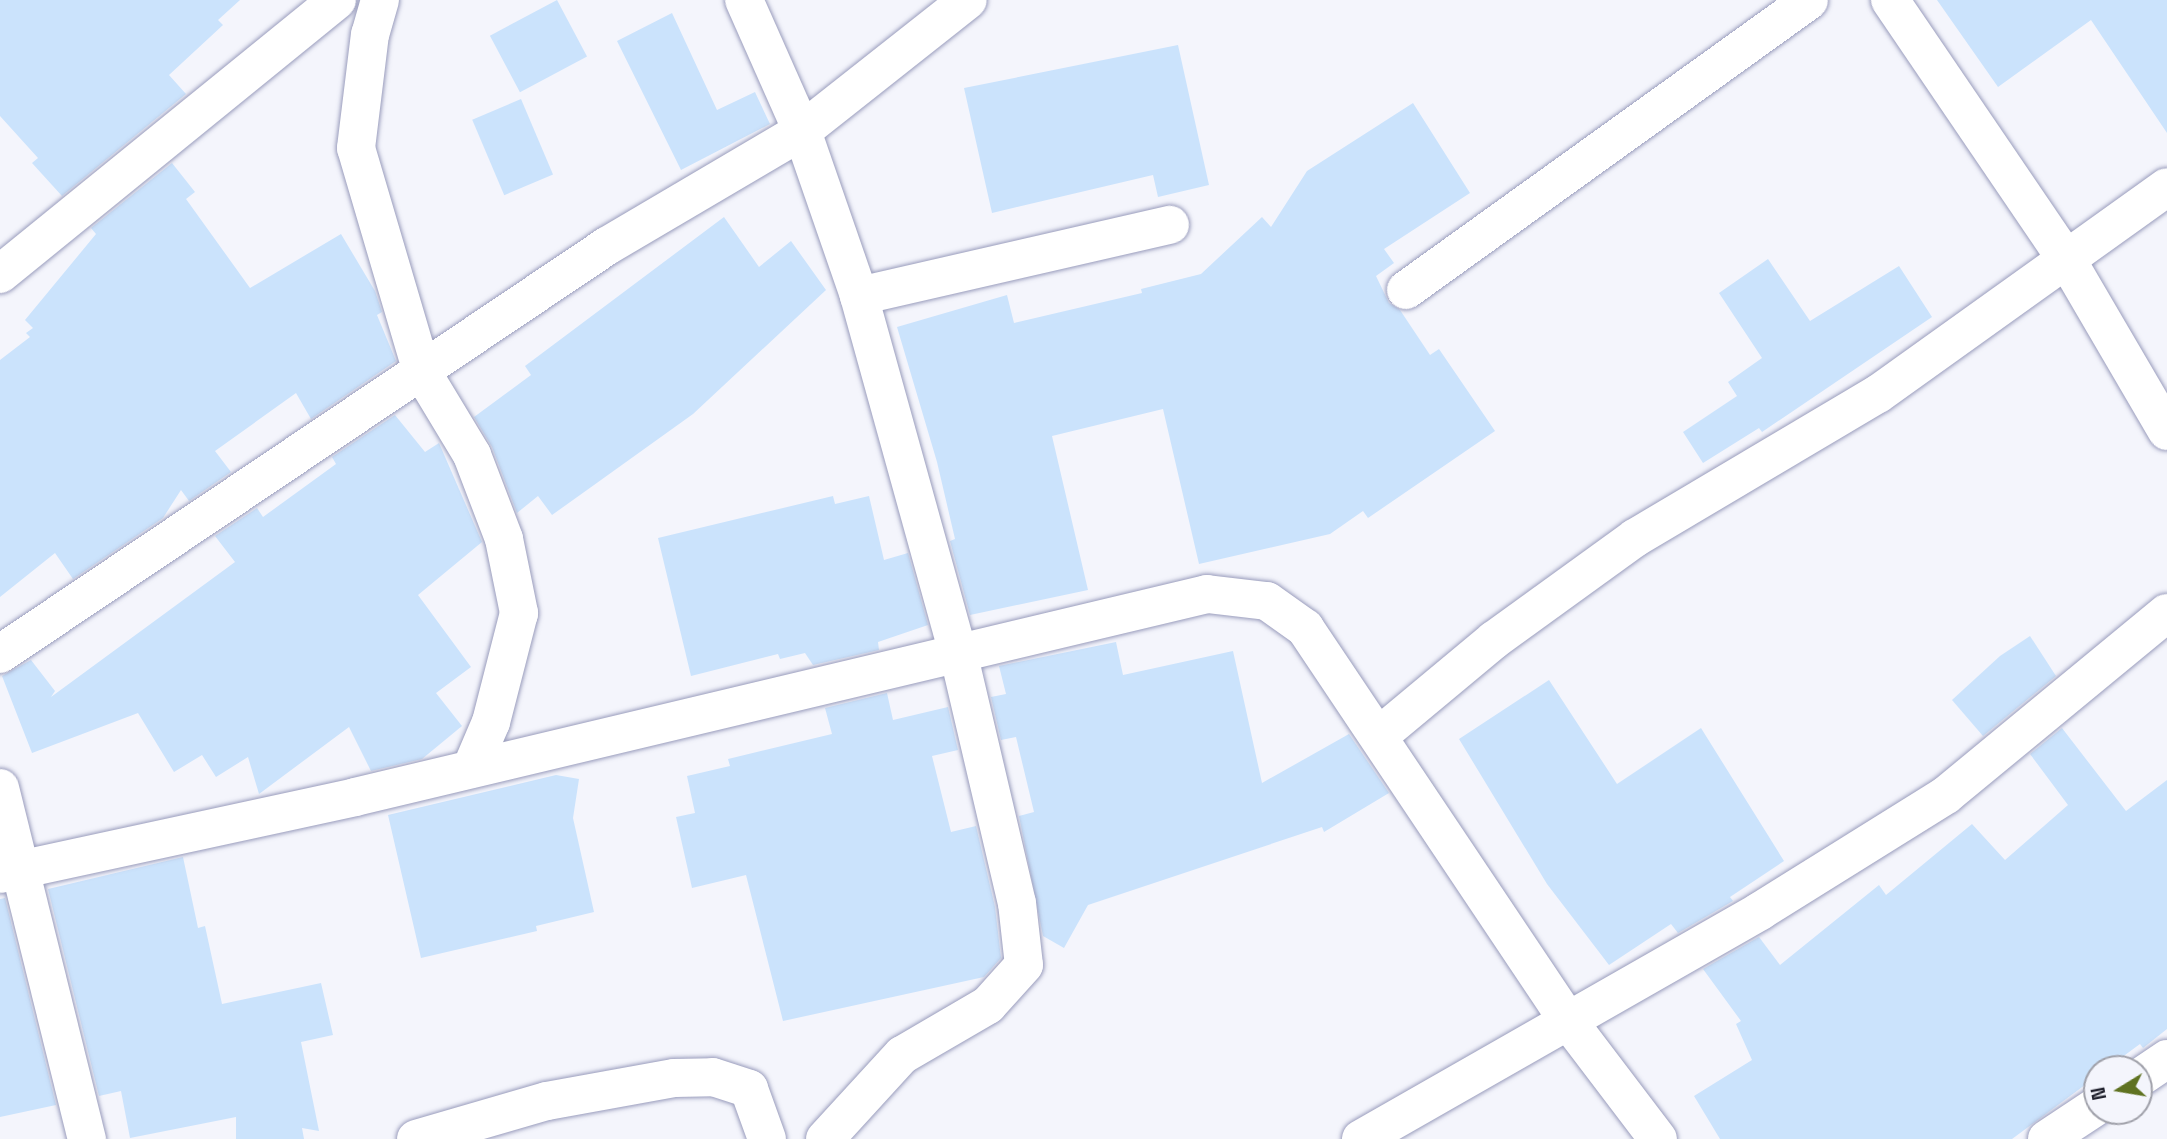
<!DOCTYPE html>
<html>
<head>
<meta charset="utf-8">
<style>
  body { margin:0 }
  #map { position:relative; width:2167px; height:1139px; overflow:hidden; background:#f4f5fc; font-family:"Space Grotesk",sans-serif }
  div>[style] { position:absolute }
  .building>* { inset:0; background:#cbe3fc; transform-origin:0 0 }
  .roads { filter:drop-shadow(0 0 2px #999cbc) drop-shadow(0 0 2px #999cbc) }
  .minor>* { height:38px; margin:-19px; padding:0 19px; transform-origin:19px; border-radius:19px; background:#fff }
  span { translate:-50% -50%; white-space:nowrap; text-align:center; line-height:1.15; -webkit-text-stroke:5px #f4f5fc; paint-order:stroke }
  .north { position:absolute; left:2083px; top:1055px; width:70px; height:70px; box-sizing:border-box; background:#f4f5fc; border:2px solid #a0a1aa; border-radius:50%; rotate:259deg; font-size:19px; font-weight:700; line-height:28px; text-align:center; color:#21222e }
  .north::after { content:''; display:block; margin:auto; width:24px; height:32px; background:#5f7221; clip-path:polygon(50% 0,100% 100%,50% 72%,0 100%) }
</style>
</head>
<body>
<div id="map">
  <div class="building">
    <div style="clip-path:polygon(0 0,240px 0,218px 20px,223px 25px,169px 75px,186px 94px,62px 196px,32px 163px,38px 158px,0 116px)"></div>
    <div style="left:557px;top:0;width:64px;height:76px;rotate:62deg"></div>
    <div style="clip-path:polygon(1937px 0,2167px 0,2167px 133px,2091px 20px,1998px 87px)"></div>
    <div style="clip-path:polygon(672px 13px,717px 110px,755px 92px,770px 124px,681px 170px,617px 41px)"></div>
    <div style="clip-path:polygon(1178px 45px,1209px 185px,1158px 197px,1153px 175px,992px 213px,964px 88px)"></div>
    <div style="left:521px;top:99px;width:82px;height:53px;rotate:67deg"></div>
    <div style="clip-path:polygon(1413px 103px,1470px 193px,1384px 249px,1394px 263px,1376px 276px,1389px 303px,1400px 310px,1430px 355px,1439px 349px,1495px 431px,1368px 518px,1363px 511px,1330px 534px,1199px 564px,1163px 409px,1052px 436px,1088px 590px,970px 615px,950px 541px,955px 539px,937px 462px,897px 327px,1007px 295px,1014px 323px,1142px 293px,1141px 289px,1201px 274px,1262px 217px,1271px 227px,1307px 171px)"></div>
    <div style="clip-path:polygon(172px 163px,195px 192px,186px 199px,250px 288px,341px 234px,375px 291px,382px 312px,377px 315px,396px 361px,311px 419px,296px 393px,215px 451px,231px 472px,189px 501px,181px 490px,163px 518px,73px 579px,55px 553px,0 597px,0 360px,30px 337px,26px 333px,33px 328px,25px 320px,96px 234px,91px 228px)"></div>
    <div style="clip-path:polygon(724px 217px,759px 267px,791px 241px,826px 290px,693px 414px,594px 485px,552px 515px,538px 496px,517px 513px,492px 447px,474px 417px,531px 375px,525px 366px)"></div>
    <div style="clip-path:polygon(1768px 259px,1810px 321px,1899px 266px,1932px 317px,1762px 432px,1759px 428px,1703px 463px,1683px 432px,1737px 396px,1728px 382px,1762px 358px,1719px 293px)"></div>
    <div style="clip-path:polygon(395px 415px,425px 452px,439px 443px,482px 542px,418px 595px,471px 667px,436px 693px,462px 726px,422px 759px,371px 771px,349px 727px,259px 794px,248px 757px,216px 777px,202px 755px,174px 772px,138px 713px,32px 753px,2px 676px,31px 660px,55px 691px,51px 697px,235px 562px,215px 536px,257px 508px,263px 517px,336px 464px,332px 457px)"></div>
    <div style="clip-path:polygon(833px 496px,835px 504px,869px 496px,884px 560px,908px 553px,928px 625px,878px 642px,879px 650px,813px 665px,805px 653px,780px 659px,778px 654px,691px 676px,658px 538px)"></div>
    <div style="clip-path:polygon(2030px 636px,2056px 676px,1983px 736px,1952px 700px,2000px 656px)"></div>
    <div style="clip-path:polygon(1116px 642px,1123px 675px,1233px 651px,1262px 783px,1349px 734px,1389px 793px,1324px 832px,1322px 827px,1088px 905px,1064px 948px,1043px 936px,1019px 816px,1034px 812px,1016px 737px,1001px 740px,991px 697px,1006px 694px,999px 666px)"></div>
    <div style="clip-path:polygon(1549px 680px,1617px 784px,1701px 728px,1784px 861px,1730px 897px,1733px 901px,1678px 933px,1671px 924px,1609px 965px,1547px 884px,1459px 739px)"></div>
    <div style="clip-path:polygon(887px 693px,893px 720px,948px 707px,958px 750px,932px 756px,951px 832px,976px 826px,995px 907px,1001px 958px,984px 977px,783px 1021px,746px 875px,692px 888px,676px 817px,695px 813px,687px 776px,730px 766px,728px 759px,832px 734px,825px 708px)"></div>
    <div style="clip-path:polygon(2062px 728px,2126px 811px,2167px 780px,2167px 1029px,2143px 1048px,2140px 1044px,2106px 1069px,2097px 1069px,2097px 1076px,2012px 1139px,1720px 1139px,1694px 1096px,1752px 1060px,1736px 1024px,1741px 1021px,1703px 969px,1759px 937px,1780px 965px,1879px 885px,1886px 895px,1972px 824px,2005px 860px,2068px 805px,2030px 754px)"></div>
    <div style="clip-path:polygon(556px 775px,579px 779px,573px 818px,594px 912px,536px 926px,537px 931px,421px 958px,388px 815px)"></div>
    <div style="clip-path:polygon(183px 857px,198px 928px,205px 926px,222px 1004px,321px 983px,333px 1035px,301px 1042px,319px 1131px,302px 1128px,304px 1139px,236px 1139px,236px 1117px,130px 1138px,121px 1091px,99px 1096px,48px 889px)"></div>
    <div style="clip-path:polygon(5px 898px,56px 1105px,0 1117px,0 899px)"></div>
  </div>
  <div class="roads">
    <div class="minor">
      <div style="left:380px;top:0;width:35px;rotate:106deg"></div>
      <div style="left:370px;top:34px;width:115px;rotate:97deg"></div>
      <div style="left:356px;top:148px;width:234px;rotate:73.6deg"></div>
      <div style="left:422px;top:372px;width:97px;rotate:58.9deg"></div>
      <div style="left:472px;top:455px;width:90px;rotate:69.1deg"></div>
      <div style="left:504px;top:539px;width:76px;rotate:78.5deg"></div>
      <div style="left:519px;top:613px;width:113px;rotate:104.4deg"></div>
      <div style="left:491px;top:722px;width:51px;rotate:113.1deg"></div>
      <div style="left:744px;top:0;width:143px;rotate:66.1deg"></div>
      <div style="left:802px;top:131px;width:175px;rotate:70.9deg"></div>
      <div style="left:859px;top:296px;width:370px;rotate:74.5deg"></div>
      <div style="left:958px;top:652px;width:258px;rotate:76.8deg"></div>
      <div style="left:1017px;top:903px;width:62px;rotate:83.6deg"></div>
      <div style="left:1024px;top:965px;width:54px;rotate:132deg"></div>
      <div style="left:988px;top:1005px;width:99px;rotate:149.8deg"></div>
      <div style="left:902px;top:1055px;width:114px;rotate:132.5deg"></div>
      <div style="left:1890px;top:0;width:315px;rotate:55.8deg"></div>
      <div style="left:2067px;top:260px;width:198px;rotate:59.7deg"></div>
      <div style="left:0;top:274px;width:434px;rotate:-39.1deg"></div>
      <div style="left:1406px;top:290px;width:496px;rotate:-35.7deg"></div>
      <div style="left:859px;top:296px;width:319px;rotate:-12.9deg"></div>
      <div style="left:0;top:654px;width:731px;rotate:-33.91deg"></div>
      <div style="left:607px;top:246px;width:226px;rotate:-30.5deg"></div>
      <div style="left:802px;top:131px;width:211px;rotate:-38.3deg"></div>
      <div style="left:1380px;top:735px;width:148px;rotate:-39.8deg"></div>
      <div style="left:1494px;top:640px;width:174px;rotate:-35.9deg"></div>
      <div style="left:1635px;top:538px;width:282px;rotate:-30.7deg"></div>
      <div style="left:1878px;top:394px;width:355px;rotate:-35.6deg"></div>
      <div style="left:0;top:788px;width:362px;rotate:76.1deg"></div>
      <div style="left:0;top:874px;width:363px;rotate:-12.2deg"></div>
      <div style="left:355px;top:797px;width:876px;rotate:-13.4deg"></div>
      <div style="left:1207px;top:594px;width:60px;rotate:6.7deg"></div>
      <div style="left:1267px;top:601px;width:47px;rotate:35.4deg"></div>
      <div style="left:1305px;top:628px;width:469px;rotate:56.2deg"></div>
      <div style="left:1566px;top:1018px;width:152px;rotate:52.8deg"></div>
      <div style="left:2139px;top:1078px;width:34px;rotate:-34deg"></div>
      <div style="left:416px;top:1139px;width:136px;rotate:-16.2deg"></div>
      <div style="left:547px;top:1101px;width:129px;rotate:-10.3deg"></div>
      <div style="left:674px;top:1078px;width:39px;rotate:-1deg"></div>
      <div style="left:713px;top:1077px;width:38px;rotate:18deg"></div>
      <div style="left:749px;top:1089px;width:53px;rotate:70.2deg"></div>
      <div style="left:1361px;top:1139px;width:460px;rotate:-29.7deg"></div>
      <div style="left:1760px;top:911px;width:219px;rotate:-31.9deg"></div>
      <div style="left:1946px;top:795px;width:286px;rotate:-39.5deg"></div>
      <div style="left:2047px;top:1139px;width:60px;rotate:-33.4deg"></div>
    </div>
  </div>
  <div class="north">N</div>
</div>
</body>
</html>
